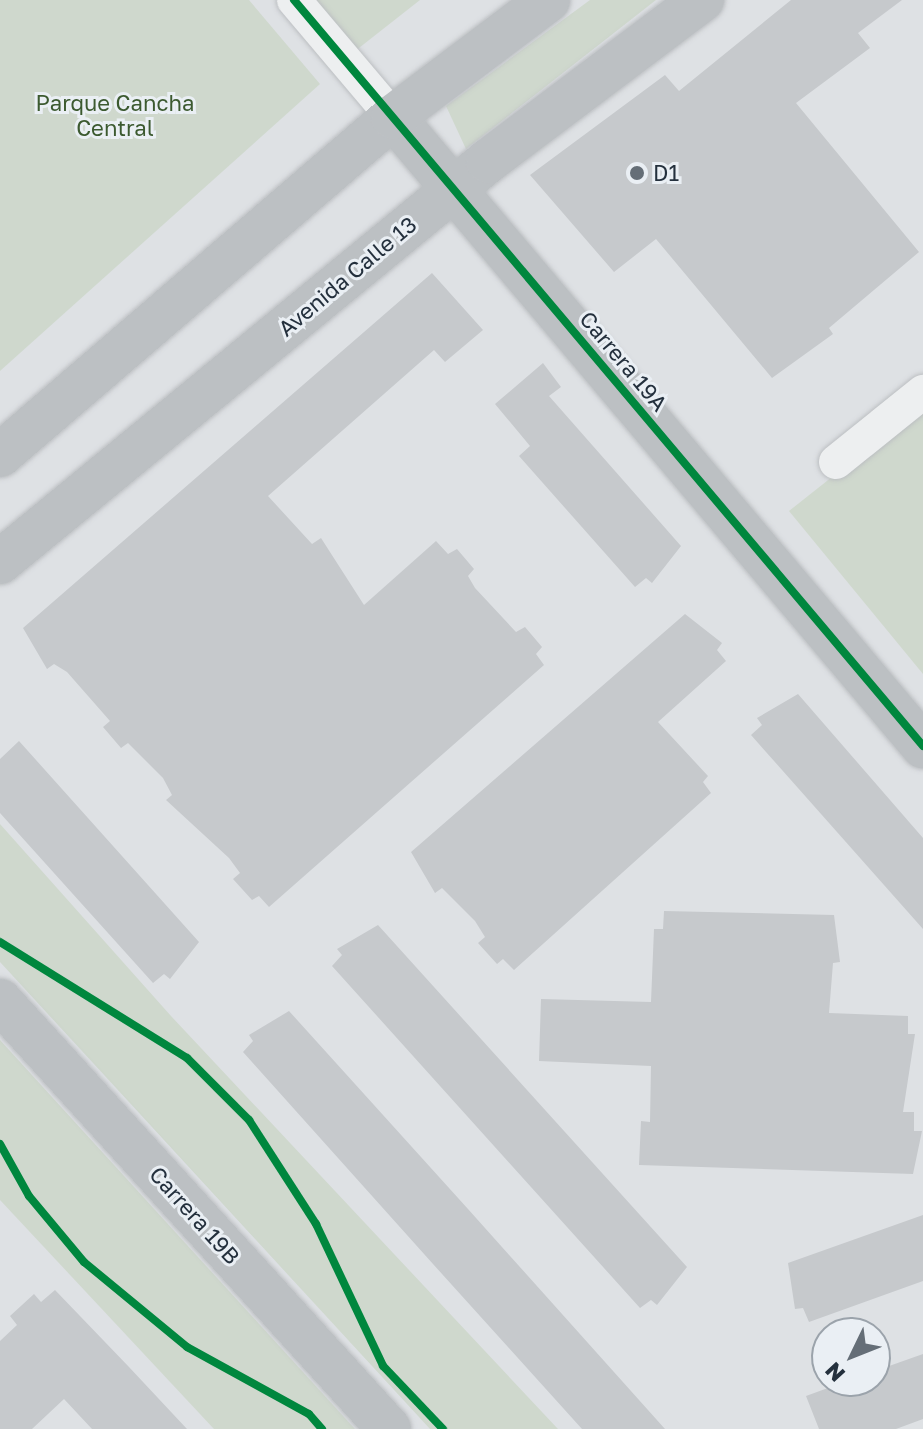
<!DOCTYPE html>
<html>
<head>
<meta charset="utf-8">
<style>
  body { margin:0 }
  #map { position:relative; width:923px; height:1429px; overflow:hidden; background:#dee1e4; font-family:"Golos Text",sans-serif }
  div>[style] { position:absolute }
  .green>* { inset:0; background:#cfd8cd }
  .building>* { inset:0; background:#c6c9cc }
  .roads { filter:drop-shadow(0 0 2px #bcbfc2) drop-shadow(0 0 2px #bcbfc2) }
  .street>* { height:34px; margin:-17px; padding:0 17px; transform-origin:17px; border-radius:17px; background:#edeff0 }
  .secondary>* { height:44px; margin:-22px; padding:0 22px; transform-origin:22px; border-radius:22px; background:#bcc0c3 }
  .cycleway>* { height:8px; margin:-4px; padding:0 4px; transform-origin:4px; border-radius:4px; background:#00873e }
  .dots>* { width:22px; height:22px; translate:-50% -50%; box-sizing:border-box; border:4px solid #eaeff4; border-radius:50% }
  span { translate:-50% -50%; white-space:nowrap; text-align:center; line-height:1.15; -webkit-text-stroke:6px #eaeff4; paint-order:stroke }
  .park-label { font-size:22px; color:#3c5a30 }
  .poi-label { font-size:22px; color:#24303d }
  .left { translate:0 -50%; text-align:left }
  .street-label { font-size:22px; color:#24303d }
  .north { position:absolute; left:811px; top:1317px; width:80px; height:80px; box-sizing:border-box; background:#eaeff4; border:2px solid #9ba3ab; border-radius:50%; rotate:227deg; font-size:22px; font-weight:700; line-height:32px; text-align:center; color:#24303d }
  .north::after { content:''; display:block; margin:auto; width:28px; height:36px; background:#656e77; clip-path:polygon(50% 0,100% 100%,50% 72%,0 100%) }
</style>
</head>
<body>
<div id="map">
  <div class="green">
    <div style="clip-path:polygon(0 0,249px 0,320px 84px,0 371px)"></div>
    <div style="clip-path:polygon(306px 0,420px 0,350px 55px)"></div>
    <div style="clip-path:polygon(590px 0,656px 0,466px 149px,446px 106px)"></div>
    <div style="clip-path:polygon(923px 405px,923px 674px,789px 511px)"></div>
    <div style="clip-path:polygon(0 824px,171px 1016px,558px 1429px,430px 1429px,0 962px)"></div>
    <div style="clip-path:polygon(0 1040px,355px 1429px,214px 1429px,0 1200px)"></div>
  </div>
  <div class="building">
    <div style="clip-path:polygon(791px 0,902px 0,858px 33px,870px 48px,796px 103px,919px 252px,829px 328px,833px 334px,772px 378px,656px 239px,614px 272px,530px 175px,665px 75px,679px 91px)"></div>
    <div style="clip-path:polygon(432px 273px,483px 330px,445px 362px,434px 350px,268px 496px,312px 544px,321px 538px,364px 605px,436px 541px,448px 554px,457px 549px,474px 569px,468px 576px,475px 588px,516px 632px,525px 627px,542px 647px,536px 654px,544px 665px,269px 907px,259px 896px,252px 900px,233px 879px,240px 873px,229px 858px,166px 800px,172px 795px,163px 778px,128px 743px,121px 748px,103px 727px,110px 721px,67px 672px,54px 664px,47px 669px,23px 628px)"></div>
    <div style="clip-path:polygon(543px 363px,561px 387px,549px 396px,681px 546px,652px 583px,646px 578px,635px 587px,519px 456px,530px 446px,495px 404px)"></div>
    <div style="clip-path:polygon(685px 614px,722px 643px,717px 650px,726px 661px,658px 722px,708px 776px,703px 782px,711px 793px,514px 970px,503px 959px,497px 964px,478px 943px,485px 937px,475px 921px,442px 888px,435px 893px,411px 852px)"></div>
    <div style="clip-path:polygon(798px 694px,923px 838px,923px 929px,751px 735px,762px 725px,757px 718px)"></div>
    <div style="clip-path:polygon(19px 741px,199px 942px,170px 979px,164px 974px,153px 983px,0 813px,0 759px)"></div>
    <div style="clip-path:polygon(664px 911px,834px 915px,840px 962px,833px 963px,829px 1013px,908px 1016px,908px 1034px,915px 1034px,903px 1112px,914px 1112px,914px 1131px,922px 1131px,913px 1174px,639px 1165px,641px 1121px,650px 1122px,651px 1066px,539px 1061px,541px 999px,651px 1002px,654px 929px,663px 929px)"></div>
    <div style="clip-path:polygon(378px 925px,687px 1267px,657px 1305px,651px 1300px,640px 1308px,332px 966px,342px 955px,337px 949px)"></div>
    <div style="clip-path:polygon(289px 1011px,468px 1209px,665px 1429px,582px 1429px,433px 1264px,243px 1052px,253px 1041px,249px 1035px)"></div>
    <div style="clip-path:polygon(923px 1215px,923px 1281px,809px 1322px,803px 1308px,795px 1309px,788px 1263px)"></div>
    <div style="clip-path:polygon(55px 1290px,129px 1367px,187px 1429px,92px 1429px,64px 1399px,32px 1429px,0 1429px,0 1341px,17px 1325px,10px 1316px,34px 1294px,41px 1302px)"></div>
    <div style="clip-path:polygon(923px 1354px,923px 1419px,896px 1429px,819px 1429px,806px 1396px,847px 1381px,875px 1381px,875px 1371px)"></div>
  </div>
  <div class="roads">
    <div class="street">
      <div style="left:294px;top:0;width:153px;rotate:49.8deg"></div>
      <div style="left:836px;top:462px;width:112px;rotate:-38.8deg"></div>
    </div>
    <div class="secondary">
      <div style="left:393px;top:117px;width:823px;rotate:49.88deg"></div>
      <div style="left:0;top:455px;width:518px;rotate:-40.7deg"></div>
      <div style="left:393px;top:117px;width:194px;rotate:-37deg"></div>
      <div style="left:0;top:562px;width:632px;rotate:-39.41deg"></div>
      <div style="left:488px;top:161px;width:268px;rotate:-37deg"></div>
      <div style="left:0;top:1001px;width:578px;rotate:47.73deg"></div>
    </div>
  </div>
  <div class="cycleway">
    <div style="left:294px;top:0;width:976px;rotate:49.86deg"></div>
    <div style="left:0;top:942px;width:220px;rotate:31.8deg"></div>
    <div style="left:187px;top:1058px;width:88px;rotate:45deg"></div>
    <div style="left:249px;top:1120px;width:124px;rotate:57.2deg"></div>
    <div style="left:316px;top:1224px;width:157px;rotate:64.7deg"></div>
    <div style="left:383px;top:1366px;width:87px;rotate:46.4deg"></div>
    <div style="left:0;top:1144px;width:60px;rotate:60.9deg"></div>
    <div style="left:29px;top:1196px;width:86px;rotate:50.2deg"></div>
    <div style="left:84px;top:1262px;width:134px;rotate:39.5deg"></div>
    <div style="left:187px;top:1347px;width:139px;rotate:28.8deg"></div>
    <div style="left:309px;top:1414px;width:20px;rotate:49deg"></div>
  </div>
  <div class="dots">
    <div style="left:637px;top:173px;background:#656e77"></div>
  </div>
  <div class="park-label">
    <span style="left:115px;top:115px">Parque Cancha<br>Central</span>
  </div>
  <div class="poi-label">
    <span class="left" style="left:653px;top:173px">D1</span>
  </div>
  <div class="street-label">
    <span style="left:347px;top:276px;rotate:-40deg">Avenida Calle 13</span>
    <span style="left:624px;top:361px;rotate:50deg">Carrera 19A</span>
    <span style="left:195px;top:1215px;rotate:48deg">Carrera 19B</span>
  </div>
  <div class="north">N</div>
</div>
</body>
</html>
